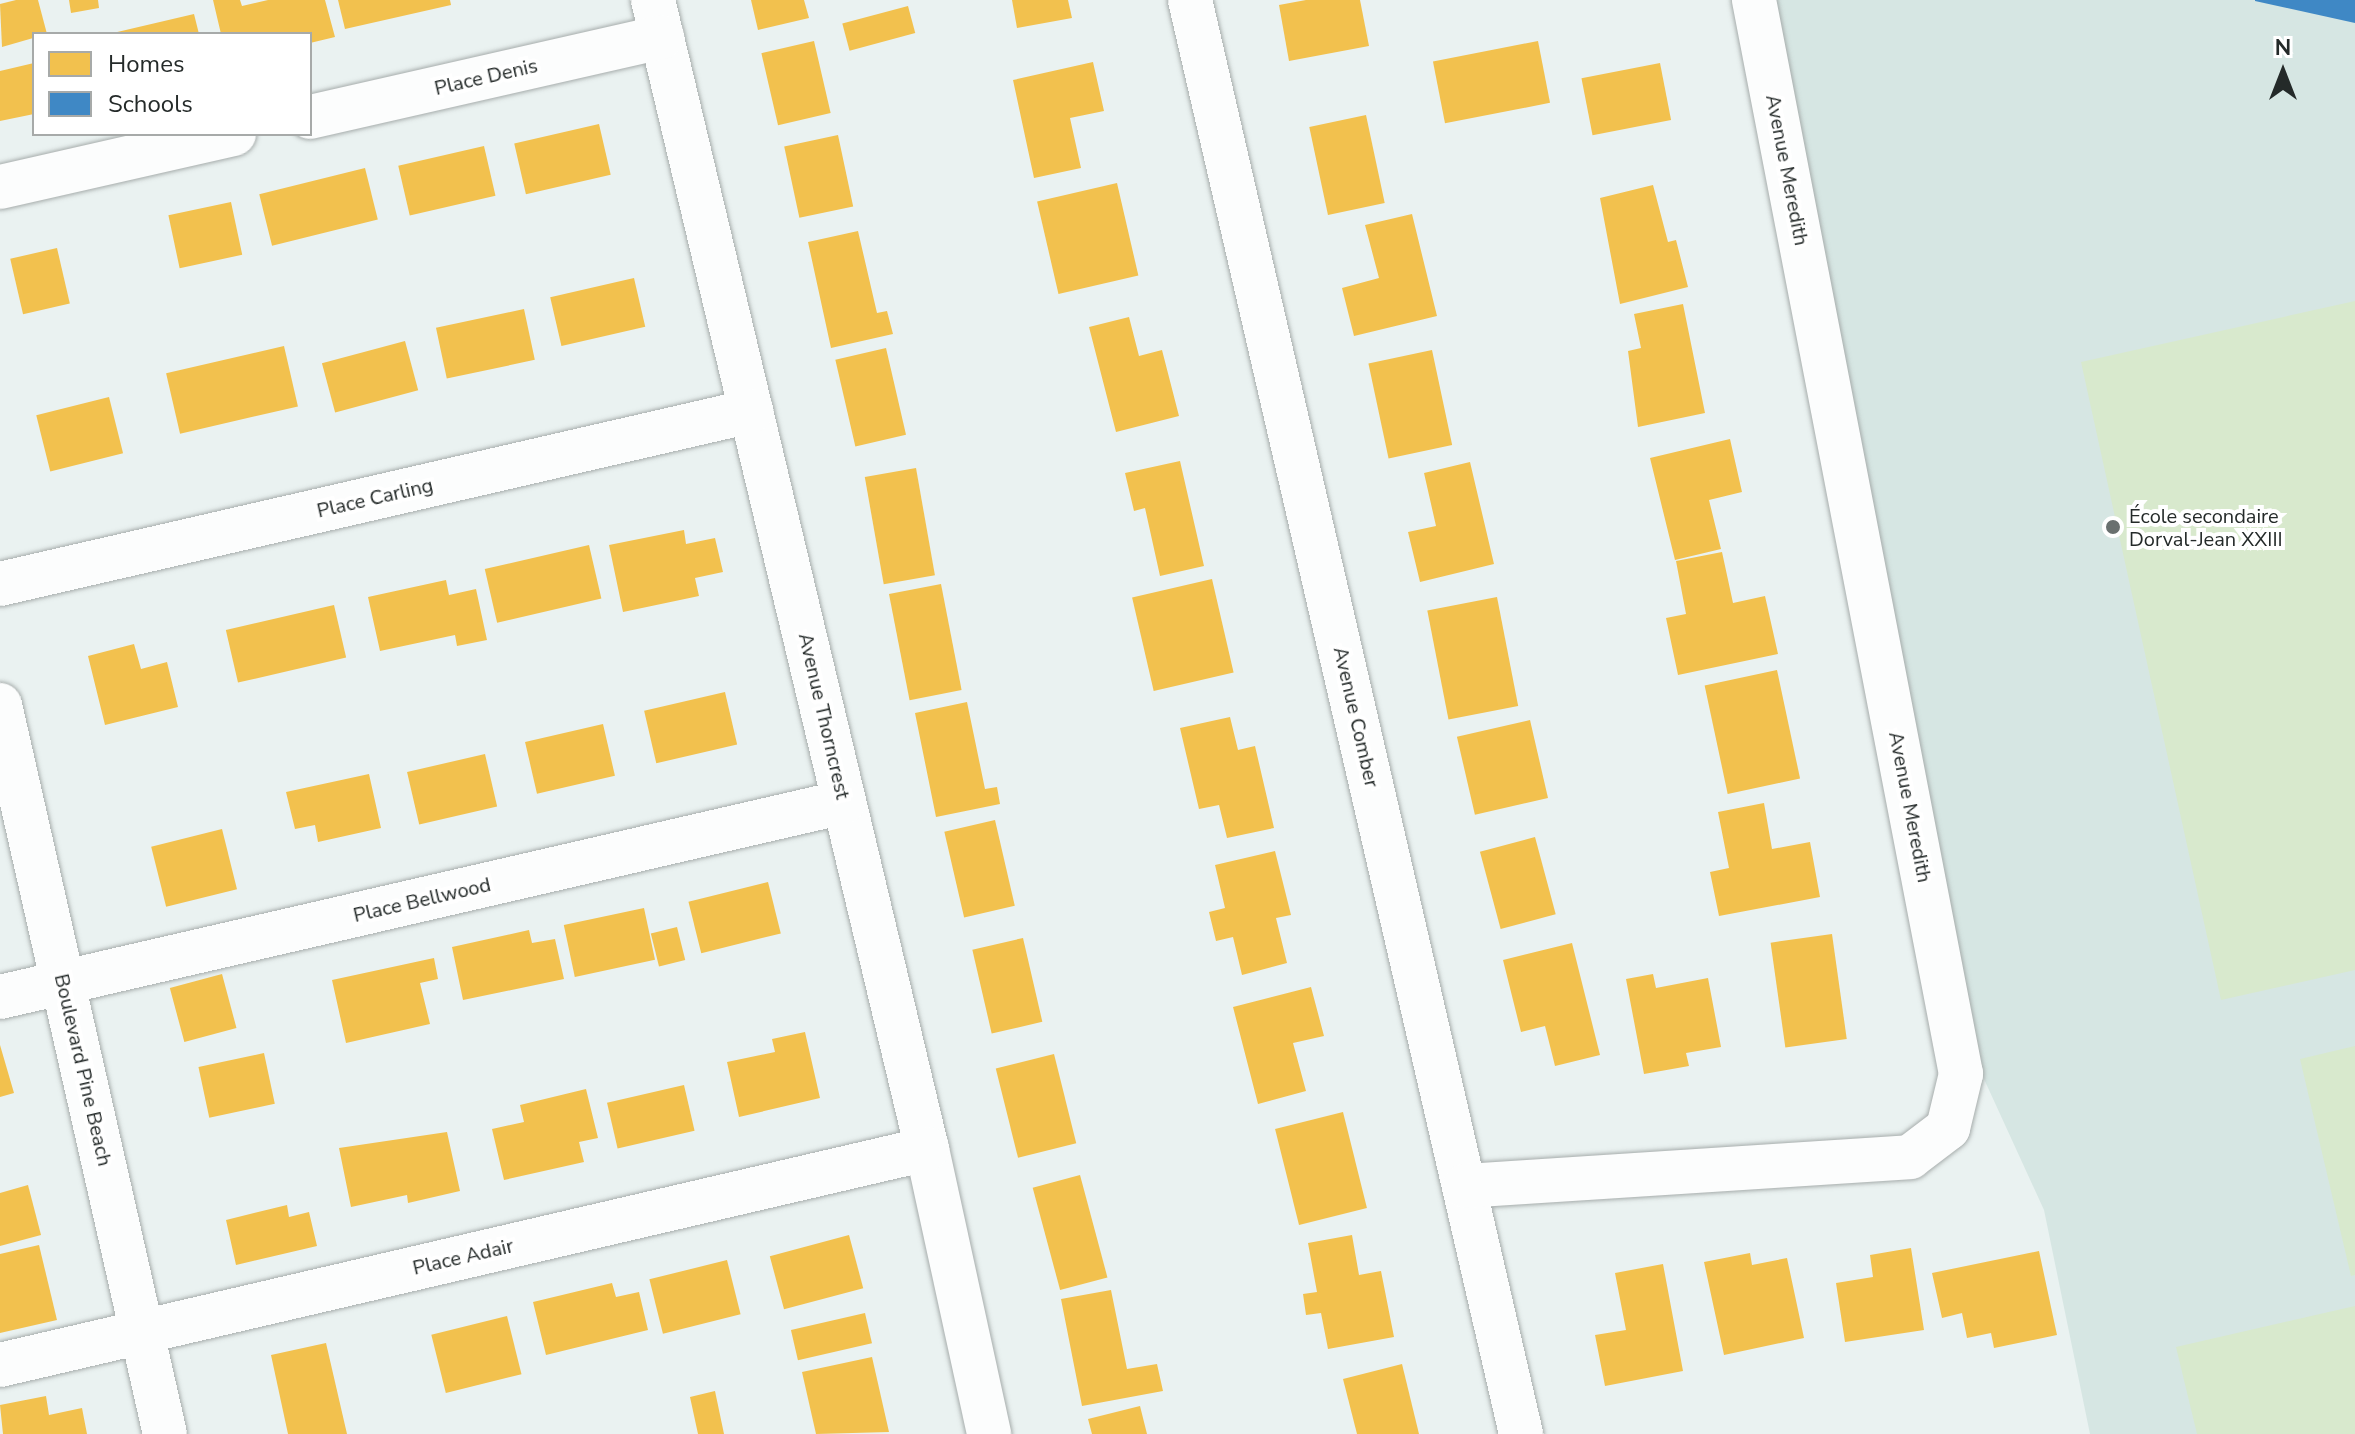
<!DOCTYPE html>
<html>
<head>
<meta charset="utf-8">
<style>
  body { margin:0 }
  #map { position:relative; width:2355px; height:1434px; overflow:hidden; background:#eaf2f1; font-family:"Nunito Sans",sans-serif }
  div>[style] { position:absolute }
  .built>* { inset:0; background:#d6e6e3 }
  .green>* { inset:0; background:#d8e9cd }
  .homes>* { inset:0; background:#f2c14e; transform-origin:0 0 }
  .schools>* { inset:0; background:#3f88c5 }
  .roads { filter:drop-shadow(0 0 2px #a7adac) drop-shadow(0 0 2px #a7adac) }
  .minor>* { height:44px; margin:-22px; padding:0 22px; transform-origin:22px; border-radius:22px; background:#fcfdfd }
  .dots>* { width:22px; height:22px; translate:-50% -50%; box-sizing:border-box; border:4px solid #fff; border-radius:50% }
  span { translate:-50% -50%; white-space:nowrap; text-align:center; line-height:1.15; -webkit-text-stroke:8px #fff; paint-order:stroke }
  .street-label { font-size:20px; color:#242a29 }
  .poi-label { font-size:20px; color:#242a29 }
  .left { translate:0 -50%; text-align:left }
  .legend { position:absolute; left:32px; top:32px; width:280px; height:104px; box-sizing:border-box; background:#fff; border:2px solid #a7aaa9; margin:0; padding:10px 14px; list-style:none; font-size:24px; color:#242a29 }
  .legend li { display:flex; align-items:center; gap:16px; height:40px }
  .legend b { width:40px; border:2px solid #a7aaa9 }
  .north { position:absolute; left:2243px; top:32px; width:80px; height:80px; -webkit-text-stroke:6px #fff; paint-order:stroke; rotate:0deg; font-size:22px; font-weight:700; line-height:32px; text-align:center; color:#242a29 }
  .north::after { content:''; display:block; margin:auto; width:28px; height:36px; background:#242a29; clip-path:polygon(50% 0,100% 100%,50% 72%,0 100%) }
</style>
</head>
<body>
<div id="map">
  <div class="built">
    <div style="clip-path:polygon(1770px 0,2355px 0,2355px 1434px,2090px 1434px,2044px 1210px,1973px 1055px)"></div>
  </div>
  <div class="green">
    <div style="clip-path:polygon(2355px 301px,2355px 970px,2221px 1000px,2081px 362px)"></div>
    <div style="clip-path:polygon(2355px 1046px,2355px 1275px,2351px 1276px,2300px 1059px)"></div>
    <div style="clip-path:polygon(2355px 1306px,2355px 1434px,2197px 1434px,2176px 1347px)"></div>
  </div>
  <div class="homes">
    <div style="clip-path:polygon(16px 0,38px 0,47px 34px,2px 47px,0 4px)"></div>
    <div style="clip-path:polygon(69px 0,98px 0,99px 8px,71px 13px)"></div>
    <div style="clip-path:polygon(213px 0,240px 0,242px 6px,268px 0,325px 0,335px 37px,310px 43px,310px 34px,221px 34px)"></div>
    <div style="clip-path:polygon(338px 0,450px 0,451px 5px,345px 29px)"></div>
    <div style="clip-path:polygon(751px 0,804px 0,809px 18px,758px 30px)"></div>
    <div style="clip-path:polygon(1012px 0,1068px 0,1072px 18px,1017px 28px)"></div>
    <div style="clip-path:polygon(1306px 0,1360px 0,1369px 46px,1289px 61px,1279px 5px)"></div>
    <div style="left:908px;top:6px;width:28px;height:68px;rotate:75deg"></div>
    <div style="clip-path:polygon(194px 14px,199px 34px,113px 34px,113px 33px)"></div>
    <div style="left:814px;top:41px;width:74px;height:54px;rotate:77deg"></div>
    <div style="left:1538px;top:41px;width:63px;height:107px;rotate:79deg"></div>
    <div style="clip-path:polygon(1093px 62px,1104px 111px,1070px 118px,1081px 168px,1034px 178px,1013px 80px)"></div>
    <div style="clip-path:polygon(34px 63px,34px 114px,0 121px,0 71px)"></div>
    <div style="left:1660px;top:63px;width:58px;height:80px;rotate:79deg"></div>
    <div style="left:1366px;top:115px;width:90px;height:58px;rotate:78deg"></div>
    <div style="left:599px;top:124px;width:52px;height:87px;rotate:77deg"></div>
    <div style="left:838px;top:135px;width:73px;height:55px;rotate:78deg"></div>
    <div style="left:484px;top:146px;width:51px;height:88px;rotate:77deg"></div>
    <div style="left:365px;top:168px;width:53px;height:109px;rotate:76deg"></div>
    <div style="left:1117px;top:183px;width:95px;height:82px;rotate:77deg"></div>
    <div style="clip-path:polygon(1653px 185px,1668px 242px,1676px 240px,1688px 287px,1620px 304px,1600px 198px)"></div>
    <div style="left:231px;top:202px;width:54px;height:64px;rotate:78deg"></div>
    <div style="clip-path:polygon(1412px 214px,1437px 316px,1354px 336px,1342px 288px,1379px 278px,1365px 225px)"></div>
    <div style="clip-path:polygon(858px 231px,877px 313px,887px 311px,893px 334px,831px 348px,808px 242px)"></div>
    <div style="left:57px;top:248px;width:57px;height:48px;rotate:77deg"></div>
    <div style="left:634px;top:278px;width:50px;height:86px;rotate:77deg"></div>
    <div style="clip-path:polygon(1683px 304px,1705px 413px,1638px 427px,1628px 351px,1641px 348px,1634px 314px)"></div>
    <div style="left:524px;top:309px;width:52px;height:90px;rotate:78deg"></div>
    <div style="clip-path:polygon(1129px 317px,1139px 356px,1162px 350px,1179px 416px,1116px 432px,1089px 327px)"></div>
    <div style="left:405px;top:341px;width:51px;height:86px;rotate:75deg"></div>
    <div style="left:284px;top:346px;width:62px;height:121px;rotate:77deg"></div>
    <div style="left:886px;top:348px;width:89px;height:52px;rotate:77deg"></div>
    <div style="left:1432px;top:350px;width:97px;height:65px;rotate:78deg"></div>
    <div style="left:109px;top:397px;width:58px;height:75px;rotate:76deg"></div>
    <div style="clip-path:polygon(1730px 439px,1742px 492px,1709px 500px,1721px 549px,1675px 560px,1650px 458px)"></div>
    <div style="clip-path:polygon(1180px 461px,1204px 566px,1160px 576px,1145px 508px,1134px 511px,1125px 473px)"></div>
    <div style="clip-path:polygon(1470px 462px,1494px 564px,1420px 582px,1408px 532px,1436px 526px,1424px 473px)"></div>
    <div style="left:916px;top:468px;width:109px;height:52px;rotate:80deg"></div>
    <div style="clip-path:polygon(684px 530px,686px 544px,715px 538px,723px 572px,695px 578px,699px 596px,623px 612px,609px 545px)"></div>
    <div style="left:589px;top:545px;width:55px;height:107px;rotate:77deg"></div>
    <div style="clip-path:polygon(1722px 552px,1733px 603px,1765px 596px,1778px 654px,1678px 675px,1666px 618px,1686px 614px,1676px 561px)"></div>
    <div style="left:1212px;top:579px;width:96px;height:82px;rotate:77deg"></div>
    <div style="clip-path:polygon(446px 580px,449px 595px,476px 589px,487px 640px,457px 646px,455px 635px,380px 651px,368px 597px)"></div>
    <div style="left:941px;top:584px;width:108px;height:53px;rotate:79deg"></div>
    <div style="left:1497px;top:597px;width:111px;height:71px;rotate:79deg"></div>
    <div style="left:334px;top:605px;width:54px;height:111px;rotate:77deg"></div>
    <div style="clip-path:polygon(134px 644px,141px 669px,167px 662px,178px 707px,105px 725px,88px 656px)"></div>
    <div style="left:1777px;top:670px;width:111px;height:74px;rotate:78deg"></div>
    <div style="left:725px;top:692px;width:54px;height:83px;rotate:77deg"></div>
    <div style="clip-path:polygon(967px 702px,985px 789px,997px 787px,1000px 804px,936px 817px,915px 713px)"></div>
    <div style="clip-path:polygon(1230px 717px,1238px 750px,1255px 746px,1274px 828px,1227px 838px,1219px 805px,1199px 809px,1180px 728px)"></div>
    <div style="left:1530px;top:720px;width:80px;height:75px;rotate:77deg"></div>
    <div style="left:603px;top:724px;width:53px;height:80px;rotate:77deg"></div>
    <div style="left:485px;top:754px;width:54px;height:80px;rotate:77deg"></div>
    <div style="clip-path:polygon(369px 774px,381px 828px,318px 842px,315px 825px,295px 829px,286px 792px)"></div>
    <div style="clip-path:polygon(1764px 803px,1772px 849px,1810px 842px,1820px 897px,1719px 916px,1710px 872px,1729px 868px,1718px 812px)"></div>
    <div style="left:995px;top:820px;width:88px;height:52px;rotate:77deg"></div>
    <div style="left:222px;top:829px;width:62px;height:73px;rotate:76deg"></div>
    <div style="left:1535px;top:837px;width:80px;height:57px;rotate:75deg"></div>
    <div style="clip-path:polygon(1275px 851px,1291px 915px,1276px 918px,1287px 963px,1242px 975px,1233px 937px,1216px 941px,1209px 912px,1225px 908px,1215px 865px)"></div>
    <div style="left:768px;top:882px;width:53px;height:82px;rotate:76deg"></div>
    <div style="left:644px;top:908px;width:53px;height:82px;rotate:78deg"></div>
    <div style="left:677px;top:927px;width:34px;height:27px;rotate:76deg"></div>
    <div style="clip-path:polygon(529px 930px,532px 943px,555px 939px,564px 979px,463px 1000px,452px 947px)"></div>
    <div style="left:1832px;top:934px;width:106px;height:62px;rotate:82deg"></div>
    <div style="left:1023px;top:938px;width:86px;height:52px;rotate:77deg"></div>
    <div style="clip-path:polygon(1572px 943px,1600px 1055px,1555px 1066px,1545px 1026px,1521px 1032px,1503px 960px)"></div>
    <div style="clip-path:polygon(434px 958px,438px 979px,420px 983px,430px 1024px,346px 1043px,332px 980px)"></div>
    <div style="left:222px;top:974px;width:56px;height:54px;rotate:75deg"></div>
    <div style="clip-path:polygon(1653px 974px,1656px 988px,1708px 978px,1721px 1047px,1686px 1053px,1689px 1066px,1644px 1074px,1626px 979px)"></div>
    <div style="clip-path:polygon(1311px 987px,1324px 1036px,1293px 1043px,1306px 1091px,1258px 1104px,1233px 1007px)"></div>
    <div style="clip-path:polygon(805px 1032px,820px 1098px,739px 1117px,727px 1062px,775px 1052px,772px 1039px)"></div>
    <div style="clip-path:polygon(0 1045px,14px 1093px,0 1097px)"></div>
    <div style="left:264px;top:1053px;width:52px;height:67px;rotate:78deg"></div>
    <div style="left:1054px;top:1054px;width:92px;height:60px;rotate:76deg"></div>
    <div style="left:684px;top:1085px;width:47px;height:79px;rotate:77deg"></div>
    <div style="clip-path:polygon(586px 1089px,598px 1138px,579px 1142px,584px 1162px,504px 1180px,492px 1129px,524px 1122px,520px 1105px)"></div>
    <div style="left:1343px;top:1112px;width:99px;height:70px;rotate:76deg"></div>
    <div style="clip-path:polygon(447px 1132px,460px 1191px,408px 1203px,407px 1195px,351px 1207px,339px 1148px)"></div>
    <div style="left:1080px;top:1175px;width:106px;height:49px;rotate:75deg"></div>
    <div style="clip-path:polygon(28px 1185px,41px 1235px,0 1246px,0 1193px)"></div>
    <div style="clip-path:polygon(287px 1205px,289px 1217px,309px 1212px,317px 1246px,236px 1265px,226px 1220px)"></div>
    <div style="left:849px;top:1235px;width:55px;height:82px;rotate:75deg"></div>
    <div style="clip-path:polygon(1352px 1235px,1359px 1275px,1381px 1271px,1394px 1337px,1328px 1349px,1321px 1313px,1306px 1315px,1303px 1294px,1317px 1292px,1308px 1243px)"></div>
    <div style="clip-path:polygon(39px 1245px,57px 1320px,0 1333px,0 1254px)"></div>
    <div style="clip-path:polygon(1911px 1248px,1924px 1330px,1845px 1342px,1836px 1283px,1873px 1277px,1870px 1255px)"></div>
    <div style="clip-path:polygon(2039px 1251px,2057px 1335px,1994px 1348px,1991px 1333px,1967px 1338px,1962px 1313px,1942px 1318px,1932px 1273px)"></div>
    <div style="clip-path:polygon(1750px 1253px,1752px 1265px,1787px 1258px,1804px 1338px,1724px 1355px,1704px 1262px)"></div>
    <div style="left:727px;top:1260px;width:56px;height:80px;rotate:76deg"></div>
    <div style="clip-path:polygon(1663px 1264px,1683px 1371px,1605px 1386px,1595px 1335px,1626px 1330px,1615px 1273px)"></div>
    <div style="clip-path:polygon(612px 1283px,616px 1297px,639px 1292px,648px 1330px,546px 1355px,533px 1302px)"></div>
    <div style="clip-path:polygon(1111px 1290px,1127px 1369px,1157px 1364px,1163px 1391px,1082px 1406px,1061px 1299px)"></div>
    <div style="left:865px;top:1313px;width:31px;height:76px;rotate:77deg"></div>
    <div style="left:507px;top:1316px;width:60px;height:78px;rotate:76deg"></div>
    <div style="clip-path:polygon(326px 1343px,347px 1434px,288px 1434px,271px 1355px)"></div>
    <div style="clip-path:polygon(872px 1357px,889px 1432px,816px 1434px,802px 1372px)"></div>
    <div style="clip-path:polygon(1402px 1364px,1419px 1434px,1357px 1434px,1343px 1379px)"></div>
    <div style="clip-path:polygon(715px 1391px,724px 1434px,698px 1434px,690px 1397px)"></div>
    <div style="clip-path:polygon(46px 1396px,49px 1415px,82px 1408px,87px 1434px,3px 1434px,0 1405px)"></div>
    <div style="clip-path:polygon(1140px 1406px,1147px 1434px,1092px 1434px,1088px 1419px)"></div>
  </div>
  <div class="schools">
    <div style="clip-path:polygon(2355px 0,2355px 23px,2255px 1px,2255px 0)"></div>
  </div>
  <div class="roads">
    <div class="minor">
      <div style="left:653px;top:0;width:1181px;rotate:76.59deg"></div>
      <div style="left:927px;top:1149px;width:292px;rotate:77.7deg"></div>
      <div style="left:1190px;top:0;width:1472px;rotate:77deg"></div>
      <div style="left:310px;top:117px;width:361px;rotate:-12.8deg"></div>
      <div style="left:0;top:187px;width:240px;rotate:-12.8deg"></div>
      <div style="left:0;top:584px;width:771px;rotate:-12.97deg"></div>
      <div style="left:0;top:705px;width:747px;rotate:77.25deg"></div>
      <div style="left:0;top:997px;width:866px;rotate:-13.01deg"></div>
      <div style="left:1465px;top:1186px;width:446px;rotate:-3.7deg"></div>
      <div style="left:1910px;top:1157px;width:48px;rotate:-37.3deg"></div>
      <div style="left:1948px;top:1128px;width:56px;rotate:-76.5deg"></div>
      <div style="left:1961px;top:1074px;width:1094px;rotate:-100.91deg"></div>
      <div style="left:0;top:1365px;width:952px;rotate:-13.12deg"></div>
    </div>
  </div>
  <div class="dots">
    <div style="left:2113px;top:527px;background:#69706f"></div>
  </div>
  <div class="street-label">
    <span style="left:486px;top:77px;rotate:-13deg">Place Denis</span>
    <span style="left:1787px;top:170px;rotate:79deg">Avenue Meredith</span>
    <span style="left:375px;top:498px;rotate:-13deg">Place Carling</span>
    <span style="left:824px;top:716px;rotate:77deg">Avenue Thorncrest</span>
    <span style="left:1356px;top:717px;rotate:77deg">Avenue Comber</span>
    <span style="left:1910px;top:807px;rotate:79deg">Avenue Meredith</span>
    <span style="left:422px;top:900px;rotate:-13deg">Place Bellwood</span>
    <span style="left:83px;top:1070px;rotate:77deg">Boulevard Pine Beach</span>
    <span style="left:463px;top:1257px;rotate:-13deg">Place Adair</span>
  </div>
  <div class="poi-label">
    <span class="left" style="left:2129px;top:528px">École secondaire<br>Dorval-Jean XXIII</span>
  </div>
  <ul class="legend">
  <li><b style="height:22px;background:#f2c14e"></b>Homes</li>
  <li><b style="height:22px;background:#3f88c5"></b>Schools</li>
  </ul>
  <div class="north">N</div>
</div>
</body>
</html>
